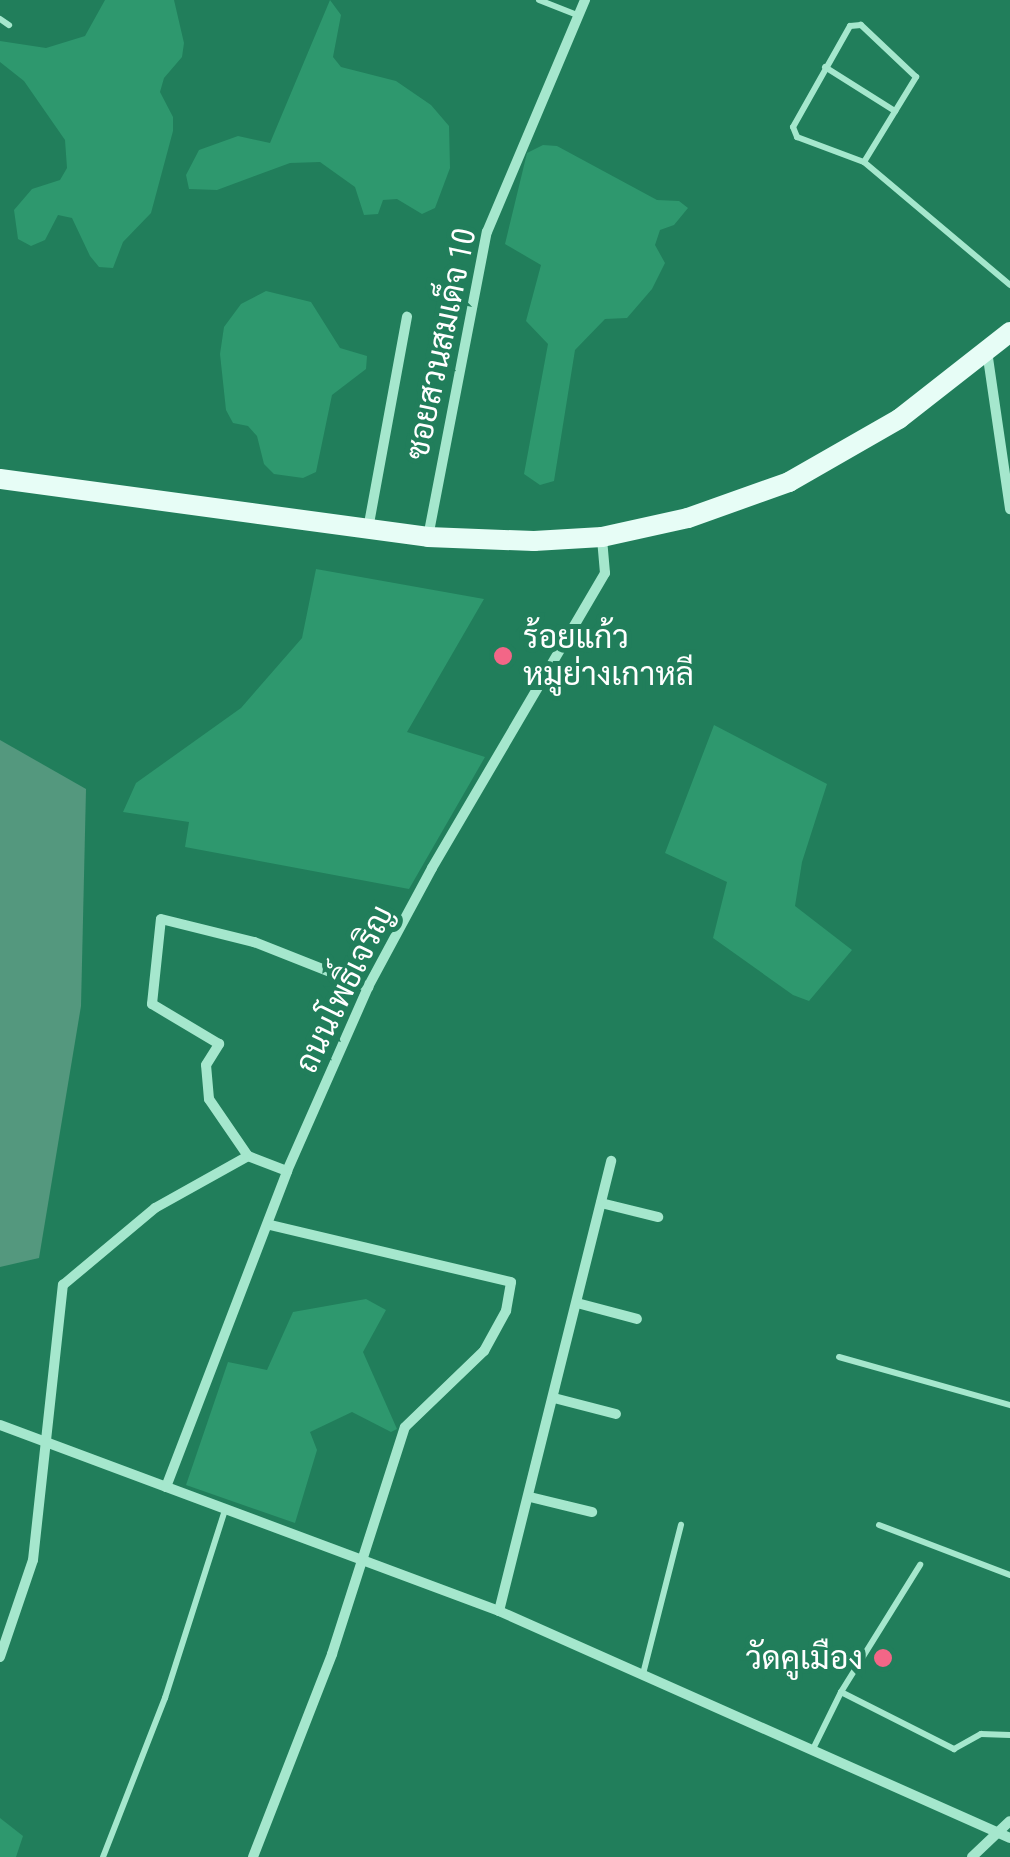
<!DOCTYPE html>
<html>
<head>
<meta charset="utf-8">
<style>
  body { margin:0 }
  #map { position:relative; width:1010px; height:1857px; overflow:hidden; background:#217e5b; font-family:"Roboto Condensed",Sarabun,sans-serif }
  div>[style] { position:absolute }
  .green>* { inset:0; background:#2e986e }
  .water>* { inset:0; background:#54987e }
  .service>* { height:6px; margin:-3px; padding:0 3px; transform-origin:3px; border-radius:3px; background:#a5e7cd }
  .minor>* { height:10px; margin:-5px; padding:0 5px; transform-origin:5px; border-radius:5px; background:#a5e7cd }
  .primary>* { height:20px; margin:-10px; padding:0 10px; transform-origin:10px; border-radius:10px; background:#e7fdf6 }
  .dots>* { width:28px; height:28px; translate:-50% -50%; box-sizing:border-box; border:5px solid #217e5b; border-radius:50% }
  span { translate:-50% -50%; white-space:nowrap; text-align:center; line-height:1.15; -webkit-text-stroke:10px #217e5b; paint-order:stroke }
  .street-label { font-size:32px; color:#fff }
  .poi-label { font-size:32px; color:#fff }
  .left { translate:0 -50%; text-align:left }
  .right { translate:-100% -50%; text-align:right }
</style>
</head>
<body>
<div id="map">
  <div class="green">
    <div style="clip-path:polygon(105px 0,174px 0,184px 43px,182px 57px,164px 78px,160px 92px,173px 117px,173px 131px,151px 213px,123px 242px,113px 268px,99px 267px,90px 256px,72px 218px,58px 215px,45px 240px,31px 246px,18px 239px,14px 210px,32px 189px,60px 180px,67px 168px,65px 140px,24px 81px,0 62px,0 41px,46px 48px,85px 36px)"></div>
    <div style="clip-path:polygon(330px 0,341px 15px,333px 57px,341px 67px,396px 81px,431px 105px,449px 126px,450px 168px,435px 208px,422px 214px,397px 199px,383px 200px,378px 214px,364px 215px,355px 187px,320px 162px,290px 163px,217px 190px,189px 189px,186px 175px,199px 150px,238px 136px,270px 143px)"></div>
    <div style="clip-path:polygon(543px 145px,557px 146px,657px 200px,679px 201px,688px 208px,674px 225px,660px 230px,655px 245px,665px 263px,652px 289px,627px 318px,605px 319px,575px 350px,554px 481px,540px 485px,524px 474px,548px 344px,526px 321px,541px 265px,505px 244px,527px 153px)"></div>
    <div style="clip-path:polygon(266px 291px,311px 302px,340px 348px,367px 356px,366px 369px,332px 395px,316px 472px,303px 478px,274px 474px,264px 464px,257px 436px,248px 426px,233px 423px,226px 410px,220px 354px,224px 327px,241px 304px)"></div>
    <div style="clip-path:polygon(316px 569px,484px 599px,407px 732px,485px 757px,409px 889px,185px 847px,189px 822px,123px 812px,136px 783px,241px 708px,302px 638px)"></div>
    <div style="clip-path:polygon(714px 725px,827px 784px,802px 862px,795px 906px,852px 950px,809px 1001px,793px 995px,713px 938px,727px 882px,665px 853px)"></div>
    <div style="clip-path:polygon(366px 1299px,386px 1310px,363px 1352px,397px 1429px,391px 1432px,352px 1412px,310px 1432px,317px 1450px,295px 1523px,186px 1485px,228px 1362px,267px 1370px,293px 1312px)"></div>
    <div style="clip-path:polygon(0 1818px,23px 1836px,16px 1857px,0 1857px)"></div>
  </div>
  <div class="water">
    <div style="clip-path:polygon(0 740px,86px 789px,81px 1006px,39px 1258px,0 1267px)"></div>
  </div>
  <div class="service">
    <div style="left:539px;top:0;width:41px;rotate:21.5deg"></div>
    <div style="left:0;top:19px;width:11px;rotate:34deg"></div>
    <div style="left:825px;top:67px;width:83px;rotate:32.2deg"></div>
    <div style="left:864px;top:162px;width:100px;rotate:-58.5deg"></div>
    <div style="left:916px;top:77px;width:76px;rotate:-136.6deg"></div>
    <div style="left:861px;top:25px;width:11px;rotate:175deg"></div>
    <div style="left:850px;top:26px;width:116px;rotate:119.4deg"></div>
    <div style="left:793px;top:127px;width:11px;rotate:68deg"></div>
    <div style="left:797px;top:137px;width:72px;rotate:20.5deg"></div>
    <div style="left:864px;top:162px;width:191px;rotate:40.1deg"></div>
    <div style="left:839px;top:1357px;width:178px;rotate:15.7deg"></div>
    <div style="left:879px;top:1525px;width:140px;rotate:20.9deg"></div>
    <div style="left:643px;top:1674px;width:154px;rotate:-75.7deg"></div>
    <div style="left:841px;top:1692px;width:127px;rotate:26.8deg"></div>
    <div style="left:954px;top:1749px;width:31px;rotate:-29deg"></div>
    <div style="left:981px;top:1734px;width:29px;rotate:2deg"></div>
    <div style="left:813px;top:1749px;width:64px;rotate:-63.8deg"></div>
    <div style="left:841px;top:1692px;width:150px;rotate:-58.1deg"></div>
    <div style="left:103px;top:1857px;width:171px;rotate:-68.7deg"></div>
    <div style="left:165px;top:1698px;width:197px;rotate:-72.3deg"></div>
  </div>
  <div class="minor">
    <div style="left:987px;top:351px;width:160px;rotate:81.7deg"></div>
    <div style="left:368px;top:529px;width:216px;rotate:-79.6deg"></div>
    <div style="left:428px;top:537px;width:311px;rotate:-79.1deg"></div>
    <div style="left:487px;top:232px;width:252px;rotate:-67.1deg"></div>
    <div style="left:248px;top:1156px;width:69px;rotate:-124.4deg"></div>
    <div style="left:209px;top:1099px;width:34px;rotate:-95deg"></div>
    <div style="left:206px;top:1065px;width:25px;rotate:-58deg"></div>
    <div style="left:219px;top:1044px;width:78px;rotate:-149.2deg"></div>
    <div style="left:152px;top:1004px;width:85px;rotate:-84deg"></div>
    <div style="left:161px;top:919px;width:96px;rotate:13.9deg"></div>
    <div style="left:254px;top:942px;width:123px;rotate:21.5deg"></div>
    <div style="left:601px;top:1203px;width:59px;rotate:13.8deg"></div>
    <div style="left:577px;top:1303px;width:62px;rotate:14.9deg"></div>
    <div style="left:554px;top:1398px;width:64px;rotate:14.5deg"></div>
    <div style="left:0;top:1425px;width:533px;rotate:20.44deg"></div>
    <div style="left:499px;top:1611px;width:559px;rotate:23.95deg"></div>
    <div style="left:166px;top:1487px;width:338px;rotate:-69deg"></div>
    <div style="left:287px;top:1171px;width:201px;rotate:-66.2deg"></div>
    <div style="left:368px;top:987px;width:135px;rotate:-61.7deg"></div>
    <div style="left:432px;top:868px;width:342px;rotate:-59.6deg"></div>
    <div style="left:605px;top:573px;width:36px;rotate:-95deg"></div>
    <div style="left:530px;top:1497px;width:64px;rotate:13.6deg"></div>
    <div style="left:499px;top:1611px;width:464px;rotate:-76deg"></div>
    <div style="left:0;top:1657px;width:102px;rotate:-71.2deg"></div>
    <div style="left:33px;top:1560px;width:277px;rotate:-83.8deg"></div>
    <div style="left:63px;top:1285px;width:120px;rotate:-39.9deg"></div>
    <div style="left:155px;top:1208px;width:107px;rotate:-29.2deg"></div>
    <div style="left:248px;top:1156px;width:42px;rotate:21deg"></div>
    <div style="left:253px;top:1857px;width:218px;rotate:-68.7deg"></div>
    <div style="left:332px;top:1654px;width:238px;rotate:-72.2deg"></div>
    <div style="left:405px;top:1427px;width:110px;rotate:-43.9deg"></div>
    <div style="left:484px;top:1351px;width:46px;rotate:-61.2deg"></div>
    <div style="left:506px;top:1311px;width:29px;rotate:-80deg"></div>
    <div style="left:511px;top:1282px;width:249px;rotate:-166.7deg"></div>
    <div style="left:972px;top:1857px;width:52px;rotate:-43.5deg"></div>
  </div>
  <div class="primary">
    <div style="left:0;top:479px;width:432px;rotate:7.7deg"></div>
    <div style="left:428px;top:537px;width:106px;rotate:2.2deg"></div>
    <div style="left:534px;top:541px;width:68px;rotate:-3.4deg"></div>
    <div style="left:602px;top:537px;width:88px;rotate:-12.5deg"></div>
    <div style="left:688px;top:518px;width:107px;rotate:-19.6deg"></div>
    <div style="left:789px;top:482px;width:127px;rotate:-29.8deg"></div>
    <div style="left:899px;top:419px;width:141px;rotate:-38.1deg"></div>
  </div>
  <div class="dots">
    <div style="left:503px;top:656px;background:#f36687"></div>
    <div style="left:883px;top:1658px;background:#f36687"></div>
  </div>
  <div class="street-label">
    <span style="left:441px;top:344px;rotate:-78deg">ซอยสวนสมเด็จ 10</span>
    <span style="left:344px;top:989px;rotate:-64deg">ถนนโพธิ์เจริญ</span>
  </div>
  <div class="poi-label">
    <span class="left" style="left:523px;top:656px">ร้อยแก้ว<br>หมูย่างเกาหลี</span>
    <span class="right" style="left:863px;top:1658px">วัดคูเมือง</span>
  </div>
</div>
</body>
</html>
